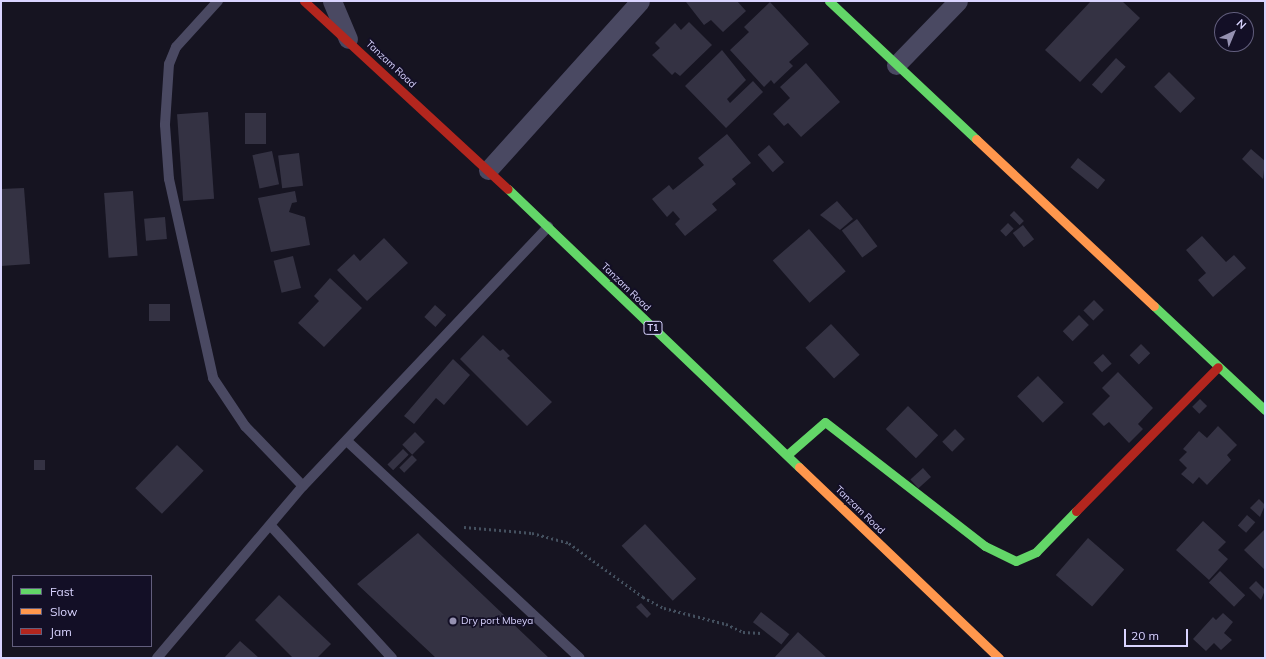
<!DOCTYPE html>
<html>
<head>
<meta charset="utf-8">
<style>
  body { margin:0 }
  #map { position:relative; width:1266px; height:659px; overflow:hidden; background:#161421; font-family:Mulish,sans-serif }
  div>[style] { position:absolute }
  .building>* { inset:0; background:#343243; transform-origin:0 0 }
  .path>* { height:2.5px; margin-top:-1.25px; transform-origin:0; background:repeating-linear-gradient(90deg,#44505f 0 2px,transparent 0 5px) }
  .lane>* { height:10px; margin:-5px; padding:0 5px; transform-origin:5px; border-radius:5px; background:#4a4962 }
  .street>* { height:19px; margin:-9.5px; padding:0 9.5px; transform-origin:9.5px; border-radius:9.5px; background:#4a4962 }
  .fast>* { height:9px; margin:-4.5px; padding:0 4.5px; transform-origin:4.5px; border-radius:4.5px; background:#63d668 }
  .slow>* { height:9px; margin:-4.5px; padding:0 4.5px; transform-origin:4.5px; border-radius:4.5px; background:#ff974d }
  .jam>* { height:9px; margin:-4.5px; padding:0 4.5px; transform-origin:4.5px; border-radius:4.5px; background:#b3261e }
  .dots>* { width:11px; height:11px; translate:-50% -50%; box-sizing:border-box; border:2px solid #130f26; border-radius:50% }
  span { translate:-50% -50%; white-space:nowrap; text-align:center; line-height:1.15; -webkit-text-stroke:3.5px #130f26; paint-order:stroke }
  .shield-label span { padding:1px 3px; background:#130f26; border:1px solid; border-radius:3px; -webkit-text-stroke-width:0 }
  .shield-label { font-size:9px; color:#d9d4ff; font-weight:700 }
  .street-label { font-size:10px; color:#d9d4ff }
  .poi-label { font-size:10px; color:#d9d4ff }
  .left { translate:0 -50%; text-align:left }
  .frame { position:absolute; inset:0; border:2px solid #d9d4ff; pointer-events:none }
  .legend { position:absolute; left:12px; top:575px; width:140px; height:72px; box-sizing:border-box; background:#130f26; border:1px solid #625e7d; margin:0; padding:5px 7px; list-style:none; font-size:12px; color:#d9d4ff }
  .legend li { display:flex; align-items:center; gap:8px; height:20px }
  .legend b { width:20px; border:1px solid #625e7d }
  .north { position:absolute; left:1214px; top:12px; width:40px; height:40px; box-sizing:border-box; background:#130f26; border:1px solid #625e7d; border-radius:50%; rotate:44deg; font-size:11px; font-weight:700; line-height:16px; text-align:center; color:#d9d4ff }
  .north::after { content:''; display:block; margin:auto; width:14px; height:18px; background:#9591b1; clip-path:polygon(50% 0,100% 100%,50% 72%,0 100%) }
  .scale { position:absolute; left:1124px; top:629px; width:64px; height:18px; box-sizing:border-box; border:2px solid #d9d4ff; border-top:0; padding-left:5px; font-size:12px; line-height:14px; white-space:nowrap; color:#d9d4ff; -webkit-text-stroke:3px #130f26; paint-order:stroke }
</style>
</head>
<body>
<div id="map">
  <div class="building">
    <div style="clip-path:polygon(737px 1px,746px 11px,723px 32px,711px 20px,704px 25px,686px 2px)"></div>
    <div style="clip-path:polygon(1091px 1px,1122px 1px,1140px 18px,1080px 82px,1045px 50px)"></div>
    <div style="clip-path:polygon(770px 2px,809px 44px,789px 62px,793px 66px,774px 84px,771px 80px,764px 87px,730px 50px,749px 32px,744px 27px)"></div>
    <div style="clip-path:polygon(689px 22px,712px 45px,680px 76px,675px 72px,672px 75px,652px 55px,660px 48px,655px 43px,675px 23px,681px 30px)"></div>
    <div style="clip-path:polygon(722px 50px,746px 80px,727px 99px,730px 103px,753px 81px,763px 92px,726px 128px,685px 86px)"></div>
    <div style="left:1116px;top:58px;width:13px;height:36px;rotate:42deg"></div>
    <div style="clip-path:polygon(806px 63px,840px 102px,801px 137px,788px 123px,784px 126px,773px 114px,790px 98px,780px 87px)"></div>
    <div style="left:1169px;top:72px;width:37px;height:21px;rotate:45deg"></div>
    <div style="left:208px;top:112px;width:87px;height:31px;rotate:86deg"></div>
    <div style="left:245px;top:113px;width:21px;height:31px"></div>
    <div style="clip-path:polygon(727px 134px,751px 163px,732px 179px,736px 184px,712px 204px,717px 210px,685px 236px,675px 224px,680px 219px,673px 211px,667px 217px,652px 199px,669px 185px,673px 190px,704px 165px,698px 158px)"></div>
    <div style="left:769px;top:145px;width:23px;height:15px;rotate:49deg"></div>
    <div style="clip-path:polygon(1251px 149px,1265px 161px,1263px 179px,1242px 159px)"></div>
    <div style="left:272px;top:151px;width:34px;height:20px;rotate:78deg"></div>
    <div style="left:299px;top:153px;width:33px;height:21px;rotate:83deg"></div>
    <div style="left:1078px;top:158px;width:35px;height:12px;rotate:39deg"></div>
    <div style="clip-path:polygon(24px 188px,30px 264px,1px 266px,1px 189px)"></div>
    <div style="left:133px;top:191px;width:65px;height:29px;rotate:86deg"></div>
    <div style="clip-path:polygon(295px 191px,297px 202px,292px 203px,289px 212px,305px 217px,310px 245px,271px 252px,258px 198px)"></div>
    <div style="clip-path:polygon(837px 201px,853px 219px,840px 230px,820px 215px)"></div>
    <div style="left:1014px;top:211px;width:14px;height:6px;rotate:45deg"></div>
    <div style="left:165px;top:217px;width:22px;height:21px;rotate:85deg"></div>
    <div style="left:857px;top:219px;width:34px;height:19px;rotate:53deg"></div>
    <div style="left:1008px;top:223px;width:8px;height:11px;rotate:45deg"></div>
    <div style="left:1023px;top:225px;width:18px;height:13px;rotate:52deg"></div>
    <div style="left:809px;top:229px;width:56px;height:48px;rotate:49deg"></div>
    <div style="clip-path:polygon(1202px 236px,1226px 262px,1234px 255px,1246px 268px,1213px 297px,1198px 280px,1206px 273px,1186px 250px)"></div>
    <div style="clip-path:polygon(384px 238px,408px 263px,367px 301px,337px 270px,354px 254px,360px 261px)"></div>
    <div style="left:293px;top:256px;width:33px;height:20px;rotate:76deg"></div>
    <div style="clip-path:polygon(330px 278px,362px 308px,324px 347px,298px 323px,319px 301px,314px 296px)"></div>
    <div style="left:1094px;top:300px;width:14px;height:15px;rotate:45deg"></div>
    <div style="left:149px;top:304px;width:21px;height:17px"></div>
    <div style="left:435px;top:305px;width:15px;height:16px;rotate:42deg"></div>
    <div style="left:1079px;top:315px;width:14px;height:23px;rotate:45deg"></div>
    <div style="left:831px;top:324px;width:42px;height:35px;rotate:47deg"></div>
    <div style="clip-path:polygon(483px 335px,500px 351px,503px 349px,510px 356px,507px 358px,552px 402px,527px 426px,460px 359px)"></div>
    <div style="left:1141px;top:344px;width:13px;height:16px;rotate:45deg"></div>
    <div style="left:1103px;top:354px;width:13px;height:13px;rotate:48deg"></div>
    <div style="clip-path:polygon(453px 359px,470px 375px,444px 405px,436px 398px,414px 424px,404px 416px)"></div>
    <div style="clip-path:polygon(1118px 372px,1153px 408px,1138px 424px,1143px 429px,1129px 443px,1109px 422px,1104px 426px,1092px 414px,1110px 396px,1102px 388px)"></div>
    <div style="left:1038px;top:376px;width:37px;height:29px;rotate:46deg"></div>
    <div style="left:1200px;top:399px;width:10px;height:11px;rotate:45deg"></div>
    <div style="left:908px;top:406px;width:42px;height:32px;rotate:44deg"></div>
    <div style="clip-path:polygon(1218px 426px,1237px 445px,1227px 455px,1231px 460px,1207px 485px,1199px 477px,1193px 484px,1181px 474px,1187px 468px,1179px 460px,1187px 452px,1183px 449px,1199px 431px,1207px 438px)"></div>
    <div style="left:955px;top:429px;width:14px;height:18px;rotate:45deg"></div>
    <div style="left:415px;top:432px;width:14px;height:18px;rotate:45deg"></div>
    <div style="left:177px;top:445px;width:37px;height:60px;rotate:44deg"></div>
    <div style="left:403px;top:449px;width:8px;height:22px;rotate:45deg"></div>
    <div style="left:412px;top:455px;width:7px;height:18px;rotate:45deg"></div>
    <div style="left:34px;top:460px;width:11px;height:10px"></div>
    <div style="left:923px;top:468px;width:12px;height:17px;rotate:48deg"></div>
    <div style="clip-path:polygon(1259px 499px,1265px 505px,1260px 517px,1250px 508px)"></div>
    <div style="left:1247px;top:515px;width:11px;height:14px;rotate:41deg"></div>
    <div style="clip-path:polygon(1203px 521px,1226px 542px,1218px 550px,1228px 559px,1209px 580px,1176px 550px)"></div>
    <div style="left:645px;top:524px;width:75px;height:32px;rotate:47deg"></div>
    <div style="clip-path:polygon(1265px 529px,1265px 570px,1244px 550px)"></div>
    <div style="clip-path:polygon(418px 533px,424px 539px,549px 658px,436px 658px,357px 584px)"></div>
    <div style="left:1088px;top:538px;width:48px;height:49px;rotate:41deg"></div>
    <div style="left:1220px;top:571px;width:35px;height:16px;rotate:44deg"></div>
    <div style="clip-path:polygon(1256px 581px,1265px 590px,1261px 600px,1249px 588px)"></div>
    <div style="clip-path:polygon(279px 595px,331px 644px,317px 658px,293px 658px,255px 620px)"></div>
    <div style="clip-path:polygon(641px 603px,651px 614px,647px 618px,636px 607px)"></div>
    <div style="left:761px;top:612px;width:36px;height:13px;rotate:38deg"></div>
    <div style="clip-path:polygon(1223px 613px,1233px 622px,1224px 633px,1232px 640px,1221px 650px,1214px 643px,1206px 651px,1193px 639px,1213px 617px,1216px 620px)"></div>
    <div style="clip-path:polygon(798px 632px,827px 658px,774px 658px)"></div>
    <div style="clip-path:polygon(240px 641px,259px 658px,224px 658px)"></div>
  </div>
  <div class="path">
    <div style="left:464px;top:527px;width:68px;rotate:5deg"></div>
    <div style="left:532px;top:533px;width:38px;rotate:15deg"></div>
    <div style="left:569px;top:543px;width:92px;rotate:36.1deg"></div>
    <div style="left:643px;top:597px;width:24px;rotate:28deg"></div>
    <div style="left:664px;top:608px;width:64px;rotate:14.5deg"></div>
    <div style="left:726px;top:624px;width:19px;rotate:25deg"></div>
    <div style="left:743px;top:632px;width:19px;rotate:3deg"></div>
  </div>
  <div class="lane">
    <div style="left:218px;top:1px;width:62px;rotate:132.4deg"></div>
    <div style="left:176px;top:47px;width:18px;rotate:112deg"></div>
    <div style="left:169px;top:64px;width:61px;rotate:93.8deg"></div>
    <div style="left:165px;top:125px;width:54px;rotate:85.8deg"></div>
    <div style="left:169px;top:179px;width:204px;rotate:77.5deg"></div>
    <div style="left:213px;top:378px;width:58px;rotate:56.3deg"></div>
    <div style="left:245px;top:426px;width:83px;rotate:46deg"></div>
    <div style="left:347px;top:441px;width:318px;rotate:43deg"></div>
    <div style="left:271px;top:526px;width:179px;rotate:47.5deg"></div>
    <div style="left:157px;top:658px;width:226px;rotate:-49.7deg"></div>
    <div style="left:303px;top:486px;width:357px;rotate:-46.6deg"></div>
  </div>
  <div class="street">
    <div style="left:332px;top:1px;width:41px;rotate:67.2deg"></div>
    <div style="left:896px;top:65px;width:89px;rotate:-45.9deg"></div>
    <div style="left:488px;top:170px;width:227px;rotate:-48deg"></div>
  </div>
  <div class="fast">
    <div style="left:829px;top:1px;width:202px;rotate:43.2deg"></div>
    <div style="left:508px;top:189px;width:402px;rotate:43.7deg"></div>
    <div style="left:1154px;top:306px;width:152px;rotate:43.1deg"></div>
    <div style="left:787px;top:455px;width:50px;rotate:-41deg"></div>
    <div style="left:825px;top:422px;width:202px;rotate:37.8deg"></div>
    <div style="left:985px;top:546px;width:34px;rotate:26deg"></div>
    <div style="left:1016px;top:561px;width:22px;rotate:-24deg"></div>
    <div style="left:1036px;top:552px;width:57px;rotate:-45.7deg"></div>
  </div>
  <div class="slow">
    <div style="left:976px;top:139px;width:244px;rotate:43.2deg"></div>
    <div style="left:799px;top:467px;width:277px;rotate:43.7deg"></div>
  </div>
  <div class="jam">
    <div style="left:304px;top:1px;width:277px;rotate:42.7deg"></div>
    <div style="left:1076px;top:511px;width:202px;rotate:-45.4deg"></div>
  </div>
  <div class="dots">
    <div style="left:453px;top:621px;background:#9591b1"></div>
  </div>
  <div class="shield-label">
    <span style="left:653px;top:328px">T1</span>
  </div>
  <div class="street-label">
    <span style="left:391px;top:64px;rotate:43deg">Tanzam Road</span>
    <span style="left:626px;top:287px;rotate:44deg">Tanzam Road</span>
    <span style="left:860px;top:510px;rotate:44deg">Tanzam Road</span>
  </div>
  <div class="poi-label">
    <span class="left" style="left:461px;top:621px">Dry port Mbeya</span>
  </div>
  <div class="frame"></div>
  <ul class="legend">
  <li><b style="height:5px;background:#63d668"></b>Fast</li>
  <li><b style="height:5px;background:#ff974d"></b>Slow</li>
  <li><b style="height:5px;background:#b3261e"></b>Jam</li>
  </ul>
  <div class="north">N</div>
  <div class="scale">20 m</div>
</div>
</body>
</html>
